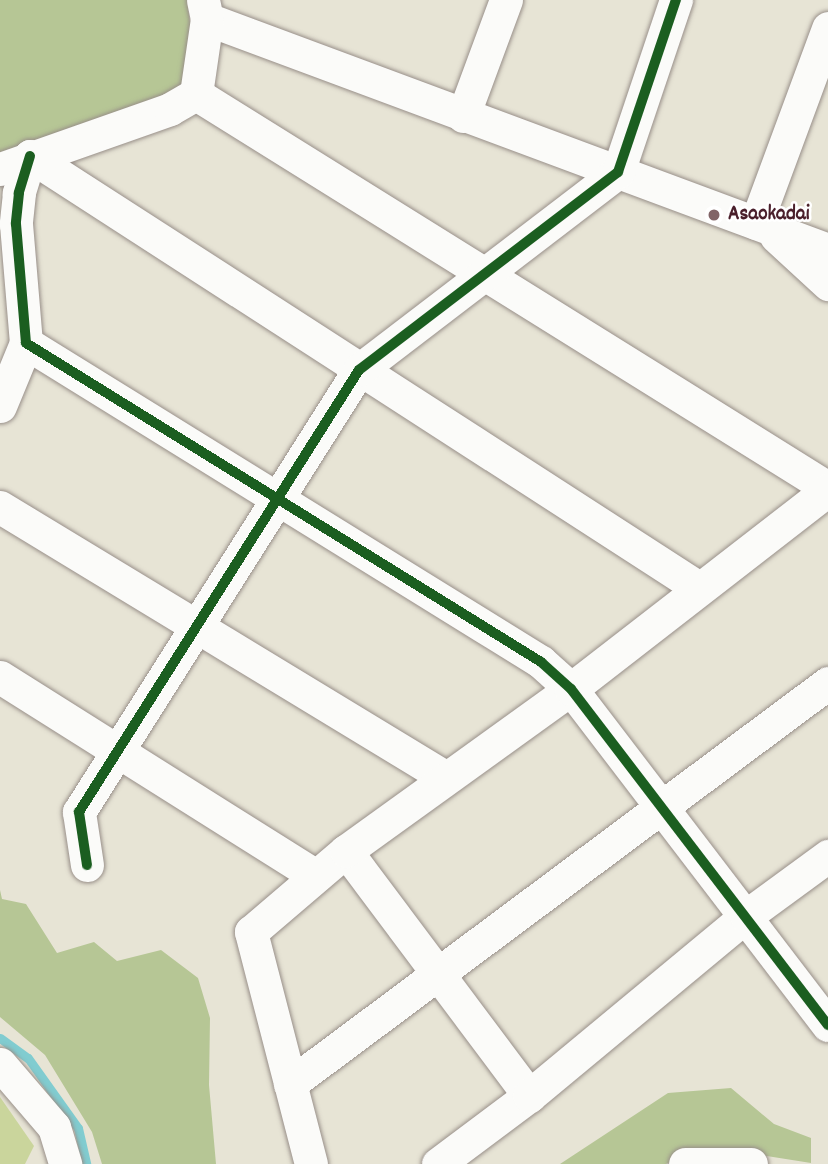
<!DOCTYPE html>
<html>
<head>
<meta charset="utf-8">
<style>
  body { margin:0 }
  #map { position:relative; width:828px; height:1164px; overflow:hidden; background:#e7e4d5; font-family:Dekko,sans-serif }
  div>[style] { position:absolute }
  .green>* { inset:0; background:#cad59c }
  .forest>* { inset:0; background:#b6c695 }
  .stream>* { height:9px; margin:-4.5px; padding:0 4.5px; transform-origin:4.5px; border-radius:4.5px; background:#81ccd0 }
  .roads { filter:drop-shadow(0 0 2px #988f89) drop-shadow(0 0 2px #988f89) }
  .street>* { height:33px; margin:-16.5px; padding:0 16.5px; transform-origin:16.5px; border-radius:16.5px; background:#fbfbf9 }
  .cycleway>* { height:10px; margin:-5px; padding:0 5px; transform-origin:5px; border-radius:5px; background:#1b5e20 }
  .dots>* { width:19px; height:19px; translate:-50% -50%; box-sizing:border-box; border:4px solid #fff; border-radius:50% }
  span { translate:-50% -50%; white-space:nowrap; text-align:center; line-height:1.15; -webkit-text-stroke:5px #fff; paint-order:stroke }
  .poi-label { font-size:21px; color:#4a1f2b; font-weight:700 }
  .left { translate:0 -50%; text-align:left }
</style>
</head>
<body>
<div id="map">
  <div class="green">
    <div style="clip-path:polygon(0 1097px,34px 1146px,25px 1164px,0 1164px)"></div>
  </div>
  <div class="forest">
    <div style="clip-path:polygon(0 0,187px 0,196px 68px,172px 95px,0 164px)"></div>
    <div style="clip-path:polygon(0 890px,2px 899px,26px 904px,57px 953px,94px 942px,117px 961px,161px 950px,198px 978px,210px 1018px,209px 1085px,216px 1164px,102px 1164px,92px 1132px,45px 1055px,0 1017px)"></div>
    <div style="clip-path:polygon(731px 1088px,774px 1124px,811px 1138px,811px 1163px,748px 1153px,684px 1155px,666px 1164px,560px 1164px,668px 1093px)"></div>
  </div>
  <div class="stream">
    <div style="left:0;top:1038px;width:34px;rotate:36deg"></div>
    <div style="left:28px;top:1058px;width:86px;rotate:54.5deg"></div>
    <div style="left:78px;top:1128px;width:37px;rotate:77deg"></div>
  </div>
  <div class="roads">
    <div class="street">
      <div style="left:207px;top:19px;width:663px;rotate:20.4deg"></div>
      <div style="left:196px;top:94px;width:745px;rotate:31.94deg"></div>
      <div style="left:463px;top:116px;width:124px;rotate:-69.7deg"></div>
      <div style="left:30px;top:156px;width:39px;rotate:107deg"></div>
      <div style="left:19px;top:193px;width:31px;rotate:96deg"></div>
      <div style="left:16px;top:224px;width:119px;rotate:85.2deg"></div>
      <div style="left:26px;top:343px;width:606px;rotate:31.77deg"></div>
      <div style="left:541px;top:662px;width:40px;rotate:42deg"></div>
      <div style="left:571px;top:689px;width:423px;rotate:52.6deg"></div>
      <div style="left:30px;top:156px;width:796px;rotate:32.85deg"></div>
      <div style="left:0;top:169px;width:180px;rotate:-19.4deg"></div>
      <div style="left:170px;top:109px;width:30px;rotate:-30deg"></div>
      <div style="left:196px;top:94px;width:76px;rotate:-81.7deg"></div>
      <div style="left:207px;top:19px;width:19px;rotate:-102deg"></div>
      <div style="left:756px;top:223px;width:208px;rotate:-69.7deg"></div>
      <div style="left:776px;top:236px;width:71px;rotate:42.7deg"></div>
      <div style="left:0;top:406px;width:68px;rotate:-67.6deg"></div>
      <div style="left:0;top:507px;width:521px;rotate:31.25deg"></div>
      <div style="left:0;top:677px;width:373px;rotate:32.2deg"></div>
      <div style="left:346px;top:851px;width:306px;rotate:53.2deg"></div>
      <div style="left:87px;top:865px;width:54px;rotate:-98.6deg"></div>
      <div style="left:79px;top:812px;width:523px;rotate:-57.65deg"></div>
      <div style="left:359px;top:370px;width:326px;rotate:-37.4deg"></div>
      <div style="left:618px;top:172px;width:182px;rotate:-71.4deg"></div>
      <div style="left:0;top:1064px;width:83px;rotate:49.4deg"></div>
      <div style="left:54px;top:1127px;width:39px;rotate:73deg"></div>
      <div style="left:290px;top:1084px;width:671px;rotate:-36.7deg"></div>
      <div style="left:311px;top:1164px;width:240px;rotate:-104.5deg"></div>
      <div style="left:251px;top:932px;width:125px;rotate:-40.5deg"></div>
      <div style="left:346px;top:851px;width:277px;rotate:-35.8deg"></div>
      <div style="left:571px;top:689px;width:325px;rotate:-37.8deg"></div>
      <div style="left:438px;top:1164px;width:114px;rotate:-36.8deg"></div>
      <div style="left:529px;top:1096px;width:282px;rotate:-39.7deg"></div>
      <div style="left:746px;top:916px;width:102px;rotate:-36.2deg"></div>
      <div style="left:685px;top:1164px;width:66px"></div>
    </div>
  </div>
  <div class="cycleway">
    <div style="left:30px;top:156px;width:39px;rotate:107deg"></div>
    <div style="left:19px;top:193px;width:31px;rotate:96deg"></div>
    <div style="left:16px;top:224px;width:119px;rotate:85.2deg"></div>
    <div style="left:26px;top:343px;width:606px;rotate:31.77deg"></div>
    <div style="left:541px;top:662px;width:40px;rotate:42deg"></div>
    <div style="left:571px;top:689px;width:423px;rotate:52.6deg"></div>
    <div style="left:87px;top:865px;width:54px;rotate:-98.6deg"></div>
    <div style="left:79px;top:812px;width:523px;rotate:-57.65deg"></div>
    <div style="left:359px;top:370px;width:326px;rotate:-37.4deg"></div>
    <div style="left:618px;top:172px;width:182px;rotate:-71.4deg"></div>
  </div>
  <div class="dots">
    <div style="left:714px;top:215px;background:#816466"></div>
  </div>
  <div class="poi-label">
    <span class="left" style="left:728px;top:215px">Asaokadai</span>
  </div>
</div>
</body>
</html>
